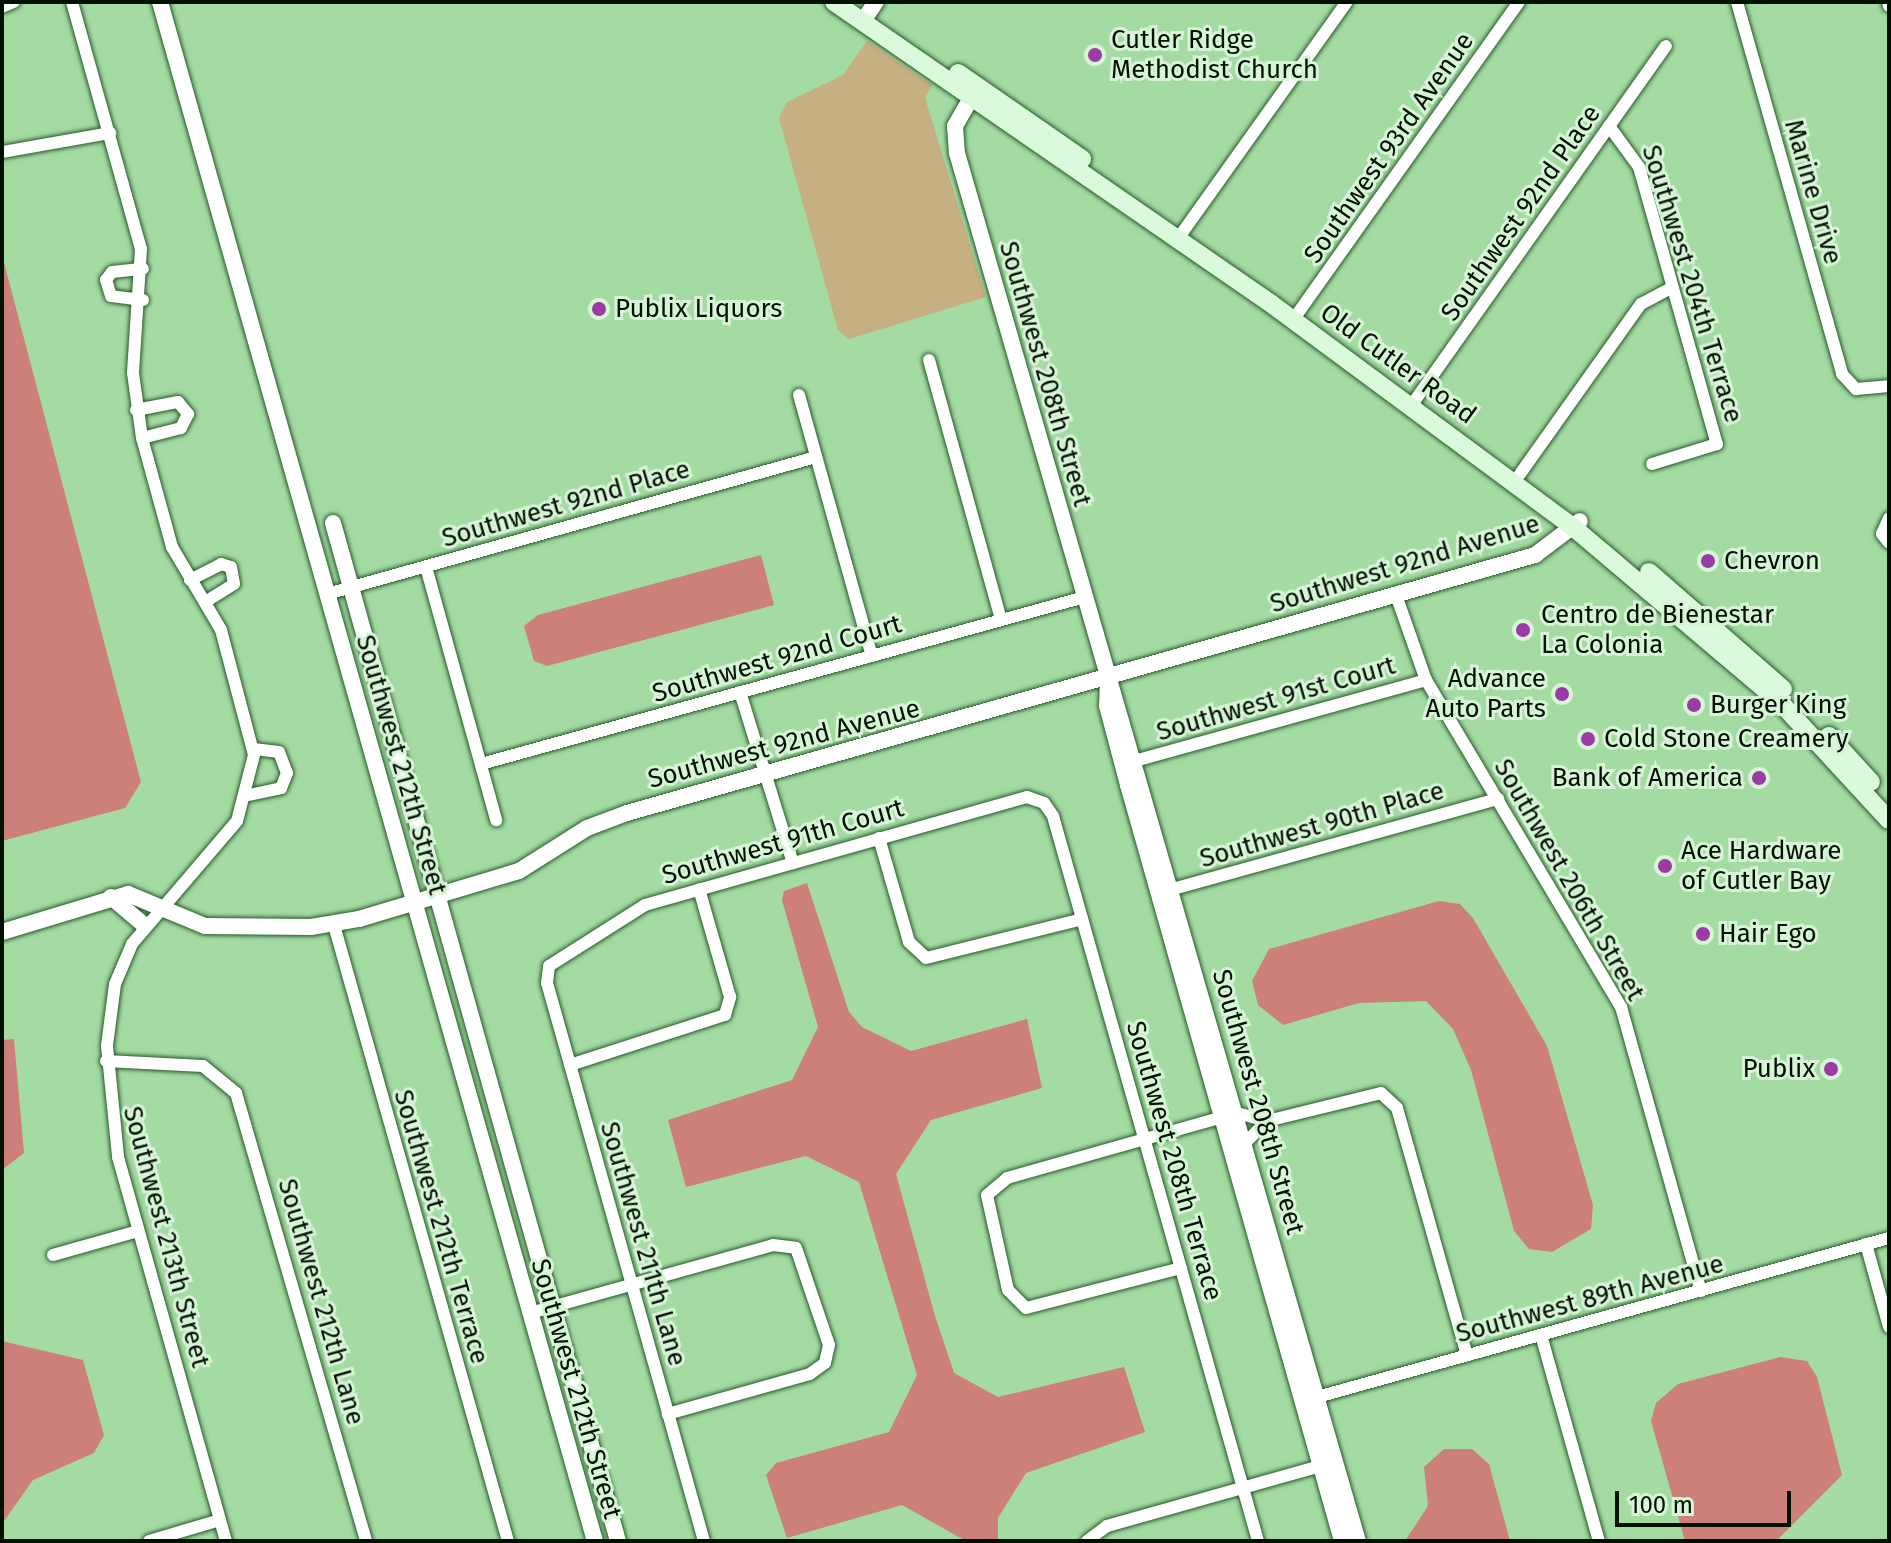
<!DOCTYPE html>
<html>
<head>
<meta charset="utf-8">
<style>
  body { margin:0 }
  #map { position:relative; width:1891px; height:1543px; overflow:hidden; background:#a4dba3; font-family:"Fira Sans",sans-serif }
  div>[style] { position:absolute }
  .green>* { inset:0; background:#c6af80 }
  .water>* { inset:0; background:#cd7f7a }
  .roads { filter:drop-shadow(0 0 2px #275a29) drop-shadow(0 0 2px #275a29) }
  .minor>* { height:12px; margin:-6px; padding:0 6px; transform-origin:6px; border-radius:6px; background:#fff }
  .tertiary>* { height:16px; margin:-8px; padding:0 8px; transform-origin:8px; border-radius:8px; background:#fff }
  .secondary>* { height:18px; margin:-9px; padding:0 9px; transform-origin:9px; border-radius:9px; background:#dafadb }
  .dots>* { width:22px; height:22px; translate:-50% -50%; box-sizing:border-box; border:4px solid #d8f4d7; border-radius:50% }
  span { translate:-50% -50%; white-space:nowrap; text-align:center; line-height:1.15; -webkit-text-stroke:6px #d8f4d7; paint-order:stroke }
  .poi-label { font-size:26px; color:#001001 }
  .left { translate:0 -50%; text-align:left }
  .right { translate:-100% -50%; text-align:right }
  .street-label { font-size:26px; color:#001001 }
  .frame { position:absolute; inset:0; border:4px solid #001001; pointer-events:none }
  .scale { position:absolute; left:1615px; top:1491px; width:176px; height:36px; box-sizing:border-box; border:4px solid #001001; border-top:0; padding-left:10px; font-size:24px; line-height:28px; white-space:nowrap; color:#001001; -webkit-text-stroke:6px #d8f4d7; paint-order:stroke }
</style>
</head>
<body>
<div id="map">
  <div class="green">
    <div style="clip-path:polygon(867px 41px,932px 85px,925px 98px,986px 297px,849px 339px,838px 330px,779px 118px,787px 102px,843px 75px)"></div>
  </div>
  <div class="water">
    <div style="clip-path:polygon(2px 255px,141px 782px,125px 808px,2px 841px)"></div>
    <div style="clip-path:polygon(761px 555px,774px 605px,547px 666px,534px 661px,524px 626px,538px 615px)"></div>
    <div style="clip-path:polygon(807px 883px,849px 1012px,862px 1027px,911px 1051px,1027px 1019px,1042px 1088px,931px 1120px,896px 1174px,935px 1316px,954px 1373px,998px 1397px,1124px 1367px,1145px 1432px,1026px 1473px,998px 1518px,998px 1541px,966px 1541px,902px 1505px,787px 1538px,766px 1475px,776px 1463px,889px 1432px,917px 1375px,859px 1182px,806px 1156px,686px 1187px,668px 1120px,792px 1080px,818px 1027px,782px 900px,784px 891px)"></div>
    <div style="clip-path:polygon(1439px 901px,1460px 904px,1473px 918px,1547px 1046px,1593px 1205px,1591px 1229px,1552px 1252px,1529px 1249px,1514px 1231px,1471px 1070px,1453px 1029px,1426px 1001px,1359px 1003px,1283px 1025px,1258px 1005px,1252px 981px,1269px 949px)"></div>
    <div style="clip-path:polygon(14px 1039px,24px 1153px,2px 1170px,2px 1040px)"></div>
    <div style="clip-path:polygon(2px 1341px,83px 1360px,104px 1435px,94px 1453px,33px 1480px,2px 1524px)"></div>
    <div style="clip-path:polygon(1780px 1357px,1807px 1361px,1817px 1377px,1842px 1475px,1776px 1541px,1685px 1541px,1651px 1421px,1656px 1403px,1678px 1384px)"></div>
    <div style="clip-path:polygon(1444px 1449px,1472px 1449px,1489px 1464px,1510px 1541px,1405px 1541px,1428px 1506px,1424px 1467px)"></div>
  </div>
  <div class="roads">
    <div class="minor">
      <div style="left:72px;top:2px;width:256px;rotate:74.4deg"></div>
      <div style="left:141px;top:249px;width:124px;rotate:93.7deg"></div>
      <div style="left:133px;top:373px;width:66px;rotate:82.1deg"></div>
      <div style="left:142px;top:438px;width:113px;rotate:74.6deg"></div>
      <div style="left:172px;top:547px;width:96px;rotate:59.4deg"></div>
      <div style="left:221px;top:630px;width:129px;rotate:75.2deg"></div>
      <div style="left:254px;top:755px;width:68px;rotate:104.4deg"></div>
      <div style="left:237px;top:821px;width:162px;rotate:130.5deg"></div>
      <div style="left:132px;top:944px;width:43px;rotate:113deg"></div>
      <div style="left:115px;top:984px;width:63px;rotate:97.4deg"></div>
      <div style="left:107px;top:1046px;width:112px;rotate:84.3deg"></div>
      <div style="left:118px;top:1157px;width:399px;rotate:74.3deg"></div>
      <div style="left:1737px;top:2px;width:387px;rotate:74.2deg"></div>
      <div style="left:1842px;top:374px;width:21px;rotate:47deg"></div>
      <div style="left:1856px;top:389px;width:33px;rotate:-5deg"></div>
      <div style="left:1888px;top:2px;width:4px;rotate:76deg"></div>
      <div style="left:2px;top:7px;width:13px;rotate:-23deg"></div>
      <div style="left:1609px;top:126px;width:51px;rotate:53.8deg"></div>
      <div style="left:1639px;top:167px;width:288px;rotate:74.3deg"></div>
      <div style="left:1717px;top:444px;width:68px;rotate:162.9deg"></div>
      <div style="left:2px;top:152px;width:110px;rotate:-10deg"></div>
      <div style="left:1177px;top:240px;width:292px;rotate:-54.5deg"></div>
      <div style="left:143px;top:300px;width:32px;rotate:-173deg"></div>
      <div style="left:111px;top:296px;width:17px;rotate:-107deg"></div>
      <div style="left:106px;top:280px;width:10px;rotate:-53deg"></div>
      <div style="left:112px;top:272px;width:31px;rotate:-6deg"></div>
      <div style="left:1293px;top:320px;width:390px;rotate:-54.6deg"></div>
      <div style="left:929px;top:360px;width:269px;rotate:74.5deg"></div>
      <div style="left:799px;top:395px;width:271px;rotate:74.4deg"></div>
      <div style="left:1411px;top:406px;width:441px;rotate:-54.7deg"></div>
      <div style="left:136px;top:410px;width:43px;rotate:-10.8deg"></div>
      <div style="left:178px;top:402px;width:16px;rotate:50deg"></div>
      <div style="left:188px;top:414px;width:16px;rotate:117deg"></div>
      <div style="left:181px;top:428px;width:40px;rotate:165.6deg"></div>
      <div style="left:1520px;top:474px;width:209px;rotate:-54.6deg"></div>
      <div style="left:1641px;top:304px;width:34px;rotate:-28deg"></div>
      <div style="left:1889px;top:518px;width:17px;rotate:114deg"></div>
      <div style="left:1882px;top:534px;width:11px;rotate:52deg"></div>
      <div style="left:426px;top:567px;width:263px;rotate:74.5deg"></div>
      <div style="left:190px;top:580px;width:35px;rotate:-27deg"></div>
      <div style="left:221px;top:564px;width:10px;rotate:17deg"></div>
      <div style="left:231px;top:567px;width:17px;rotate:80deg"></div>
      <div style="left:234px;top:584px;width:34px;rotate:148deg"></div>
      <div style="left:327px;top:594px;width:508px;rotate:-15.65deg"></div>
      <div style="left:1396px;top:595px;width:90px;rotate:70.6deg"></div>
      <div style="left:1426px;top:680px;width:381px;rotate:59.2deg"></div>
      <div style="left:1621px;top:1007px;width:295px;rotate:74.3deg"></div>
      <div style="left:740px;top:692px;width:179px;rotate:72.8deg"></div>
      <div style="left:1138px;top:760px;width:299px;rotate:-15.5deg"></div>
      <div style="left:481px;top:764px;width:627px;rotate:-15.46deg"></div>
      <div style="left:249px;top:795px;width:33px;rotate:-12deg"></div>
      <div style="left:281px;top:788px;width:16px;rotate:-68deg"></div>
      <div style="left:287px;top:773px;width:22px;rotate:-111deg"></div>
      <div style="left:279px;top:752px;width:26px;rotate:-173deg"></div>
      <div style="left:879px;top:838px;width:108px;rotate:73.9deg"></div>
      <div style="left:909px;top:942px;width:23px;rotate:43deg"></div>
      <div style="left:926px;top:958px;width:161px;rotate:-14deg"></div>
      <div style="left:1162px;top:892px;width:349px;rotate:-15.5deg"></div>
      <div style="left:334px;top:925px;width:640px;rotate:74.23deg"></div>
      <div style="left:106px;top:1061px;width:97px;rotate:3deg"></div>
      <div style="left:203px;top:1066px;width:43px;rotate:39.3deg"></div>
      <div style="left:236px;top:1093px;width:466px;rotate:73.8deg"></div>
      <div style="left:570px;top:1065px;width:163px;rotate:-17.9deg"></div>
      <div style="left:725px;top:1015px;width:19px;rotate:-74deg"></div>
      <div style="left:730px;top:997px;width:112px;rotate:-106deg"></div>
      <div style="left:1245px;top:1143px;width:31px;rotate:-45deg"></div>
      <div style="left:1866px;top:1244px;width:86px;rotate:74.5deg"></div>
      <div style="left:53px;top:1255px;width:88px;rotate:-15.8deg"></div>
      <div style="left:1181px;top:1268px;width:160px;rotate:165.5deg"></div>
      <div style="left:1026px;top:1308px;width:25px;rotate:-135deg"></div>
      <div style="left:1008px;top:1290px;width:97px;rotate:-102.5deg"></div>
      <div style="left:987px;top:1195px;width:26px;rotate:-40deg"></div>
      <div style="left:1007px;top:1178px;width:239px;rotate:-15.8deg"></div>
      <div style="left:1237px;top:1113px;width:31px;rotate:15deg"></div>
      <div style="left:1267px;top:1121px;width:117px;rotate:-13.8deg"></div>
      <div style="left:1381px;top:1093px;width:22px;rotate:43deg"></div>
      <div style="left:1397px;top:1108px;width:257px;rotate:74.2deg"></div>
      <div style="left:530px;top:1313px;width:252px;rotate:-15.6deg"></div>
      <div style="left:773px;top:1245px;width:23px;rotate:7deg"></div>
      <div style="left:796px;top:1248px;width:102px;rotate:71.2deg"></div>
      <div style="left:829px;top:1345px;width:18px;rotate:103deg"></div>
      <div style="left:825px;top:1363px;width:19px;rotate:144deg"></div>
      <div style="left:810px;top:1374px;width:148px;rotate:164.3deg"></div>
      <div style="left:1541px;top:1335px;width:214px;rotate:74.3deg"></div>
      <div style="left:1310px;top:1399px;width:601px;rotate:-15.54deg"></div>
      <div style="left:149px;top:1541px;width:74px;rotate:-16.5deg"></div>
      <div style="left:704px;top:1541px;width:580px;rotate:-105.71deg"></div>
      <div style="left:547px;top:983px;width:17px;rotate:-83deg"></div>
      <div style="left:549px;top:966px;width:114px;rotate:-32.4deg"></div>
      <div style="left:645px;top:905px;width:397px;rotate:-15.8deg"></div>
      <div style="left:1027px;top:797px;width:18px;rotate:19deg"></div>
      <div style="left:1044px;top:803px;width:16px;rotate:55deg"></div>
      <div style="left:1053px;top:816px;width:753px;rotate:74.21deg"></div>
      <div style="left:1087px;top:1541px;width:25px;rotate:-37deg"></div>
      <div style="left:1107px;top:1526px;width:230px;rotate:-15.7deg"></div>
    </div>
    <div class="tertiary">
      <div style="left:160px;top:2px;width:1599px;rotate:74.22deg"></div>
      <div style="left:863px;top:21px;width:23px;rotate:-56deg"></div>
      <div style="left:977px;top:88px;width:44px;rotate:120.1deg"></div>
      <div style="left:955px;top:126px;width:27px;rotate:86deg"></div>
      <div style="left:957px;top:153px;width:1445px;rotate:73.89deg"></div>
      <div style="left:333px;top:523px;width:1057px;rotate:74.36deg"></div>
      <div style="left:1108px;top:680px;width:26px;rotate:92deg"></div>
      <div style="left:1107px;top:706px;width:82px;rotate:75.1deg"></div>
      <div style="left:1128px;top:785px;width:786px;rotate:74.19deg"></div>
      <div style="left:111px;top:897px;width:42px;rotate:40.2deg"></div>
      <div style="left:2px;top:932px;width:132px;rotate:-16.8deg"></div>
      <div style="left:128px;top:894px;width:83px;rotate:22.6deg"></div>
      <div style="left:205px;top:926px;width:106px;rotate:0.5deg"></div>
      <div style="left:311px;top:927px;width:49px;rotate:-9.5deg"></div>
      <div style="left:359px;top:919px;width:167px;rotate:-16.7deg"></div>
      <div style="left:519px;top:871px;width:80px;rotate:-32.3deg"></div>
      <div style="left:587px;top:828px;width:43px;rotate:-20.6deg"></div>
      <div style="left:627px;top:813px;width:944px;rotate:-15.86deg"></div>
      <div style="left:1535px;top:555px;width:56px;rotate:-37.1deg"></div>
    </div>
    <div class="secondary">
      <div style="left:834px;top:2px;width:533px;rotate:34.61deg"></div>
      <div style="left:1273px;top:305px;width:375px;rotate:36.5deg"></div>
      <div style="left:1574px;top:528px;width:268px;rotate:40.2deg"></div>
      <div style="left:1779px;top:701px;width:162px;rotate:47.3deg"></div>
      <div style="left:958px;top:73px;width:151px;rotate:34.7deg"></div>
      <div style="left:1649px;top:572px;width:178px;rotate:41.1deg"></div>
      <div style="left:1829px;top:736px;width:62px;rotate:47.6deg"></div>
    </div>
  </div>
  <div class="dots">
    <div style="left:1095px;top:55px;background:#9b3ba4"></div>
    <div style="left:599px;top:309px;background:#9b3ba4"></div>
    <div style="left:1708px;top:561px;background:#9b3ba4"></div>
    <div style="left:1523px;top:630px;background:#9b3ba4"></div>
    <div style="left:1562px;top:694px;background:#9b3ba4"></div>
    <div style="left:1694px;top:705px;background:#9b3ba4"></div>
    <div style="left:1588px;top:739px;background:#9b3ba4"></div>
    <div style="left:1759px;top:778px;background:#9b3ba4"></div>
    <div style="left:1665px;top:866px;background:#9b3ba4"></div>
    <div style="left:1703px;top:934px;background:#9b3ba4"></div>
    <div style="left:1831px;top:1069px;background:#9b3ba4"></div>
  </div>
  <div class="poi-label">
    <span class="left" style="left:1111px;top:55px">Cutler Ridge<br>Methodist Church</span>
    <span class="left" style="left:615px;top:309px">Publix Liquors</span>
    <span class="left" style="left:1724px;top:561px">Chevron</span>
    <span class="left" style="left:1541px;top:630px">Centro de Bienestar<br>La Colonia</span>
    <span class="right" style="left:1546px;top:694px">Advance<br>Auto Parts</span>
    <span class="left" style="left:1710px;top:705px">Burger King</span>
    <span class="left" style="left:1604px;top:739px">Cold Stone Creamery</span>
    <span class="right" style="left:1743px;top:778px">Bank of America</span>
    <span class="left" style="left:1681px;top:866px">Ace Hardware<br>of Cutler Bay</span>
    <span class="left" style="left:1719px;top:934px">Hair Ego</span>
    <span class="right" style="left:1815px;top:1069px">Publix</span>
  </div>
  <div class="street-label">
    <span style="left:1389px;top:148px;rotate:-55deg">Southwest 93rd Avenue</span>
    <span style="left:1813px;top:192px;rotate:74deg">Marine Drive</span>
    <span style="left:1521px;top:213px;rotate:-55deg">Southwest 92nd Place</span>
    <span style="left:1692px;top:284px;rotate:73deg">Southwest 204th Terrace</span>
    <span style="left:1398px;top:364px;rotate:36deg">Old Cutler Road</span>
    <span style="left:1045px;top:374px;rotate:74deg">Southwest 208th Street</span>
    <span style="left:566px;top:504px;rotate:-16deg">Southwest 92nd Place</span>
    <span style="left:1405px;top:564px;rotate:-17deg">Southwest 92nd Avenue</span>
    <span style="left:777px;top:659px;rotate:-16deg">Southwest 92nd Court</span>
    <span style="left:1276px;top:699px;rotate:-16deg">Southwest 91st Court</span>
    <span style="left:784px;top:744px;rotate:-15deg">Southwest 92nd Avenue</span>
    <span style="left:401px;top:765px;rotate:74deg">Southwest 212th Street</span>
    <span style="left:1322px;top:825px;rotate:-16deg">Southwest 90th Place</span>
    <span style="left:783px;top:842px;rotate:-16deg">Southwest 91th Court</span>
    <span style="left:1569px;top:880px;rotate:60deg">Southwest 206th Street</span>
    <span style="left:1258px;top:1102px;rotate:74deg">Southwest 208th Street</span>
    <span style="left:1174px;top:1161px;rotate:74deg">Southwest 208th Terrace</span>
    <span style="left:441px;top:1227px;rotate:74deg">Southwest 212th Terrace</span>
    <span style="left:166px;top:1237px;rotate:75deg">Southwest 213th Street</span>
    <span style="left:643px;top:1244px;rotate:74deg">Southwest 211th Lane</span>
    <span style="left:1590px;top:1299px;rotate:-15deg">Southwest 89th Avenue</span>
    <span style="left:321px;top:1302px;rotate:74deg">Southwest 212th Lane</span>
    <span style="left:576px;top:1389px;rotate:74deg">Southwest 212th Street</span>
  </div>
  <div class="frame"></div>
  <div class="scale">100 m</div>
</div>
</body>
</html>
